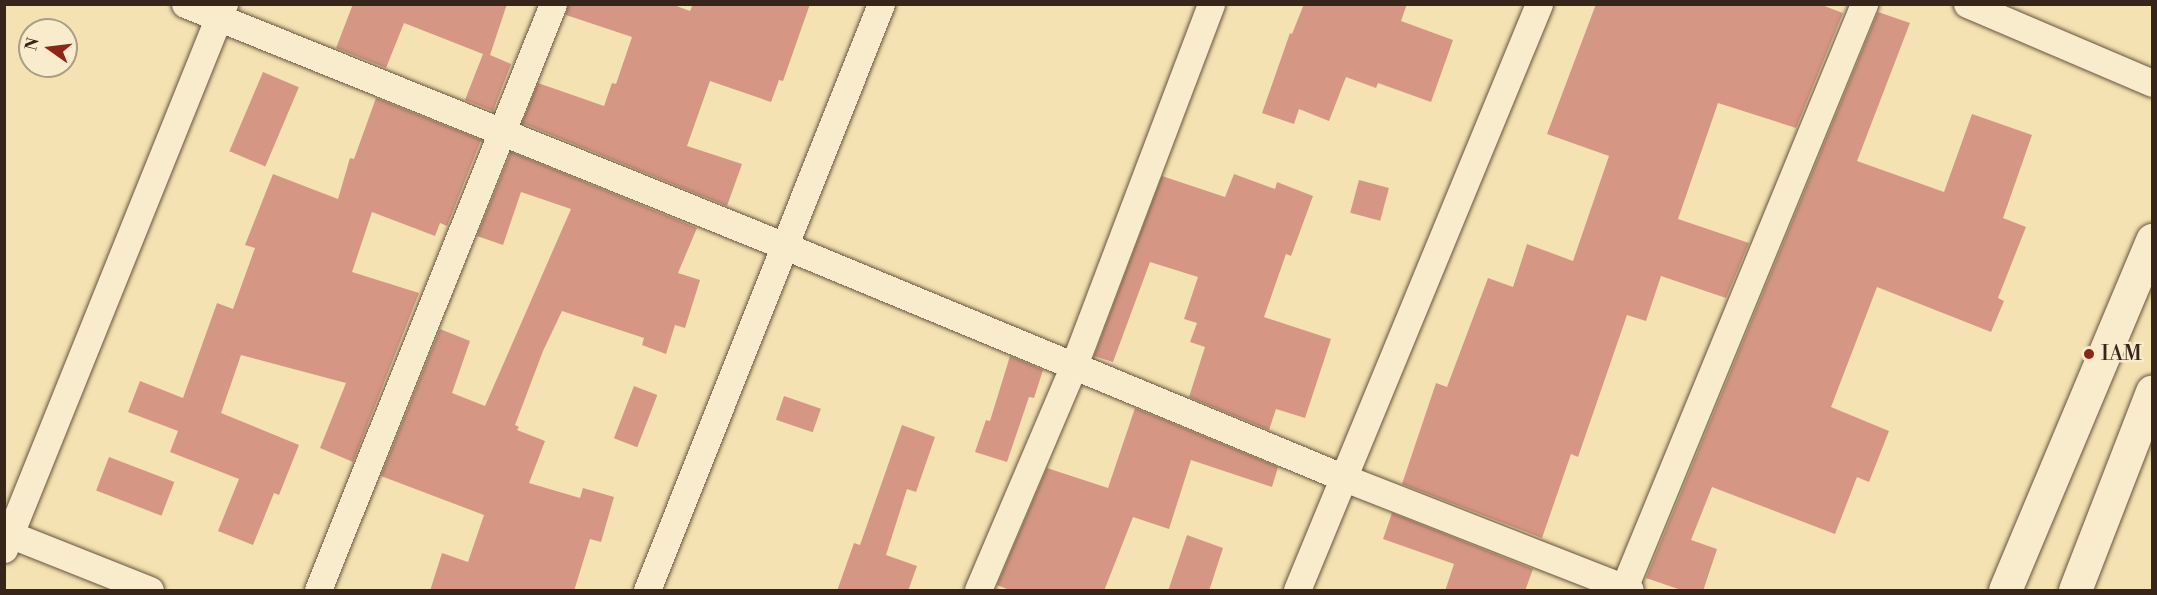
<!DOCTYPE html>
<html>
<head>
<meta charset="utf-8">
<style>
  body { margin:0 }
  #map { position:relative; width:2157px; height:595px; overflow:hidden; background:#f5e2b2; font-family:"Libre Bodoni",serif }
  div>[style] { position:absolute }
  .building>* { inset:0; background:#d59784; transform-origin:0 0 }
  .roads { filter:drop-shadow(0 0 2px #67543f) drop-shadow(0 0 2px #67543f) }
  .minor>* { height:27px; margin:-13.5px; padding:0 13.5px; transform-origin:13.5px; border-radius:13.5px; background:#f8eccd }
  .secondary>* { height:33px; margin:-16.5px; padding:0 16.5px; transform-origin:16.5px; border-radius:16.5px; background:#f8eccd }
  .dots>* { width:16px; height:16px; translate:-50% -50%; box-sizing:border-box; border:3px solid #f8eccd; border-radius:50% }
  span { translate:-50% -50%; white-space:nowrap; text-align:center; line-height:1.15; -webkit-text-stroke:4.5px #f8eccd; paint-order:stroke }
  .poi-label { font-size:21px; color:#382519 }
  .left { translate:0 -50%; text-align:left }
  .frame { position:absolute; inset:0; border:6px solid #382519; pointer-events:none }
  .north { position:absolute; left:18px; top:18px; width:60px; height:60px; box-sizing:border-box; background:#f8eccd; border:2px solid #ab9c85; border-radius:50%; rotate:284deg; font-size:16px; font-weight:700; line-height:24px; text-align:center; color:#382519 }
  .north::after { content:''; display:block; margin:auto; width:21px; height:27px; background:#8f2418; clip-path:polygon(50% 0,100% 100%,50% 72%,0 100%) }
</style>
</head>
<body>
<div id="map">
  <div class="building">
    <div style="clip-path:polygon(353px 4px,507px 4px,490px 55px,511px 64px,493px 111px,465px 100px,483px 54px,404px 23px,386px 68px,336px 48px)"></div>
    <div style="clip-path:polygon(568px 4px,671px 4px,690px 11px,693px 4px,810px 4px,783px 81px,779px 80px,771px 102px,710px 81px,687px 146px,742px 164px,727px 206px,522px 123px,538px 83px,604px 106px,612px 83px,616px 84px,632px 37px,566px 15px)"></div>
    <div style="clip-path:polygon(1304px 4px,1407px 4px,1401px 21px,1453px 40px,1431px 102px,1378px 83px,1376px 88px,1346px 77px,1329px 121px,1299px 109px,1294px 124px,1262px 113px,1290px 33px,1292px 34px)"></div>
    <div style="clip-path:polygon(1596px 4px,1819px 4px,1843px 13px,1796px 128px,1718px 103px,1678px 219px,1749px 243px,1726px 298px,1661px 276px,1646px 321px,1627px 315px,1578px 457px,1571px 454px,1542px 538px,1402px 484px,1436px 383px,1447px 387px,1488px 278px,1513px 287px,1527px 244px,1573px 261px,1609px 156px,1547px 134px)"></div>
    <div style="clip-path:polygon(1878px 12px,1910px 23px,1857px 161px,1944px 192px,1972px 114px,2032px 135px,2003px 218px,2026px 227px,1998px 298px,2004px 301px,1991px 332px,1877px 287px,1831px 407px,1889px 431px,1869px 482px,1857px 477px,1835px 534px,1712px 487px,1691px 540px,1717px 549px,1703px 591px,1684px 591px,1646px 578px)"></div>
    <div style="left:263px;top:72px;width:39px;height:86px;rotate:23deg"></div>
    <div style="clip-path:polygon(376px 98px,481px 140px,447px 226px,440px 223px,435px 236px,372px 212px,352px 272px,419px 293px,353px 462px,320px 448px,346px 383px,241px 355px,221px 413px,299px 445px,279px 495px,274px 493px,253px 545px,218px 531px,239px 479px,170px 452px,178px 431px,128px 412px,140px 381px,183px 398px,217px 303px,233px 309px,255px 248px,245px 245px,273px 174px,338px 199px,350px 158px,354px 159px)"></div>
    <div style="clip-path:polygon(511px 152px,697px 228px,678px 273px,700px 280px,685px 328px,675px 325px,666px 354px,642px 345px,644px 338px,562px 311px,543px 351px,515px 425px,519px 427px,517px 430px,545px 441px,529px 483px,580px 498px,583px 488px,614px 497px,601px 542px,590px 539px,574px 591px,430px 591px,442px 553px,468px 562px,484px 515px,381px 476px,440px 329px,470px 341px,452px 393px,485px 406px,571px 209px,521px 192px,503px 245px,477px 236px)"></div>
    <div style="clip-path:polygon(1234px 174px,1275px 189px,1277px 182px,1313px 196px,1291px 256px,1286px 254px,1264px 317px,1331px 339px,1305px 418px,1276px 409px,1269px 430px,1189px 397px,1205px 347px,1190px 342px,1197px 323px,1184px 319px,1198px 277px,1150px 262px,1113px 362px,1094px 356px,1162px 176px,1225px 197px)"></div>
    <div style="left:1359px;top:180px;width:31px;height:34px;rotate:15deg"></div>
    <div style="clip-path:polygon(1010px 356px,1043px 370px,1034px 398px,1029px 397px,1007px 462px,975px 452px,986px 420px,990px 421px)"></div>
    <div style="left:634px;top:386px;width:25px;height:56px;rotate:21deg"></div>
    <div style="left:784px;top:396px;width:39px;height:25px;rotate:19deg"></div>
    <div style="clip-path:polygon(1135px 408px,1278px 467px,1272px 487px,1191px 460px,1169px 529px,1133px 517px,1104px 591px,1012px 591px,997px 585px,1047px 468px,1108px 488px)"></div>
    <div style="clip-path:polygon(902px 425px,935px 437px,916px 492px,907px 489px,886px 555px,917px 566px,908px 591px,837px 591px,854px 543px,860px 545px)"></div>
    <div style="left:109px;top:457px;width:70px;height:36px;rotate:21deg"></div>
    <div style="clip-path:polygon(1392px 513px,1533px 569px,1525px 591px,1445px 591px,1454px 564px,1383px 539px)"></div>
    <div style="clip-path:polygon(1187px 535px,1223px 548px,1209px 591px,1168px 591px)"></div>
  </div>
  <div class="roads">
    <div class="minor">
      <div style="left:185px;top:4px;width:647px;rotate:21.97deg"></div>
      <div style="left:785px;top:246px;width:603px;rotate:22.52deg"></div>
      <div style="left:1342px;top:477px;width:309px;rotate:21.4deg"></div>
      <div style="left:1967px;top:4px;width:201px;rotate:23.1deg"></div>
      <div style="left:4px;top:532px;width:157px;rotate:21.7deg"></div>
      <div style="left:4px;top:549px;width:588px;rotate:-68.02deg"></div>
      <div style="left:318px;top:590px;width:631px;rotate:-68.15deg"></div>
      <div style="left:647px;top:590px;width:631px;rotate:-68.23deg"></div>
      <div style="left:978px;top:590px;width:245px;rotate:-66.9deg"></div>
      <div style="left:1074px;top:365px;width:386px;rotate:-69.2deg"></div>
      <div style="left:1297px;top:590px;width:634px;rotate:-67.56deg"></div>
      <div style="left:1623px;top:590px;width:634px;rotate:-67.64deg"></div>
    </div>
    <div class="secondary">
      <div style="left:2005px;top:590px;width:380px;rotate:-67.2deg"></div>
      <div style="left:2075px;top:590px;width:213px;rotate:-68.8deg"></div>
    </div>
  </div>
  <div class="dots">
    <div style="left:2089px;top:354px;background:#8f2418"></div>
  </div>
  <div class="poi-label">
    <span class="left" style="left:2101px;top:354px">IAM</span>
  </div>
  <div class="frame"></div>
  <div class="north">N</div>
</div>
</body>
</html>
